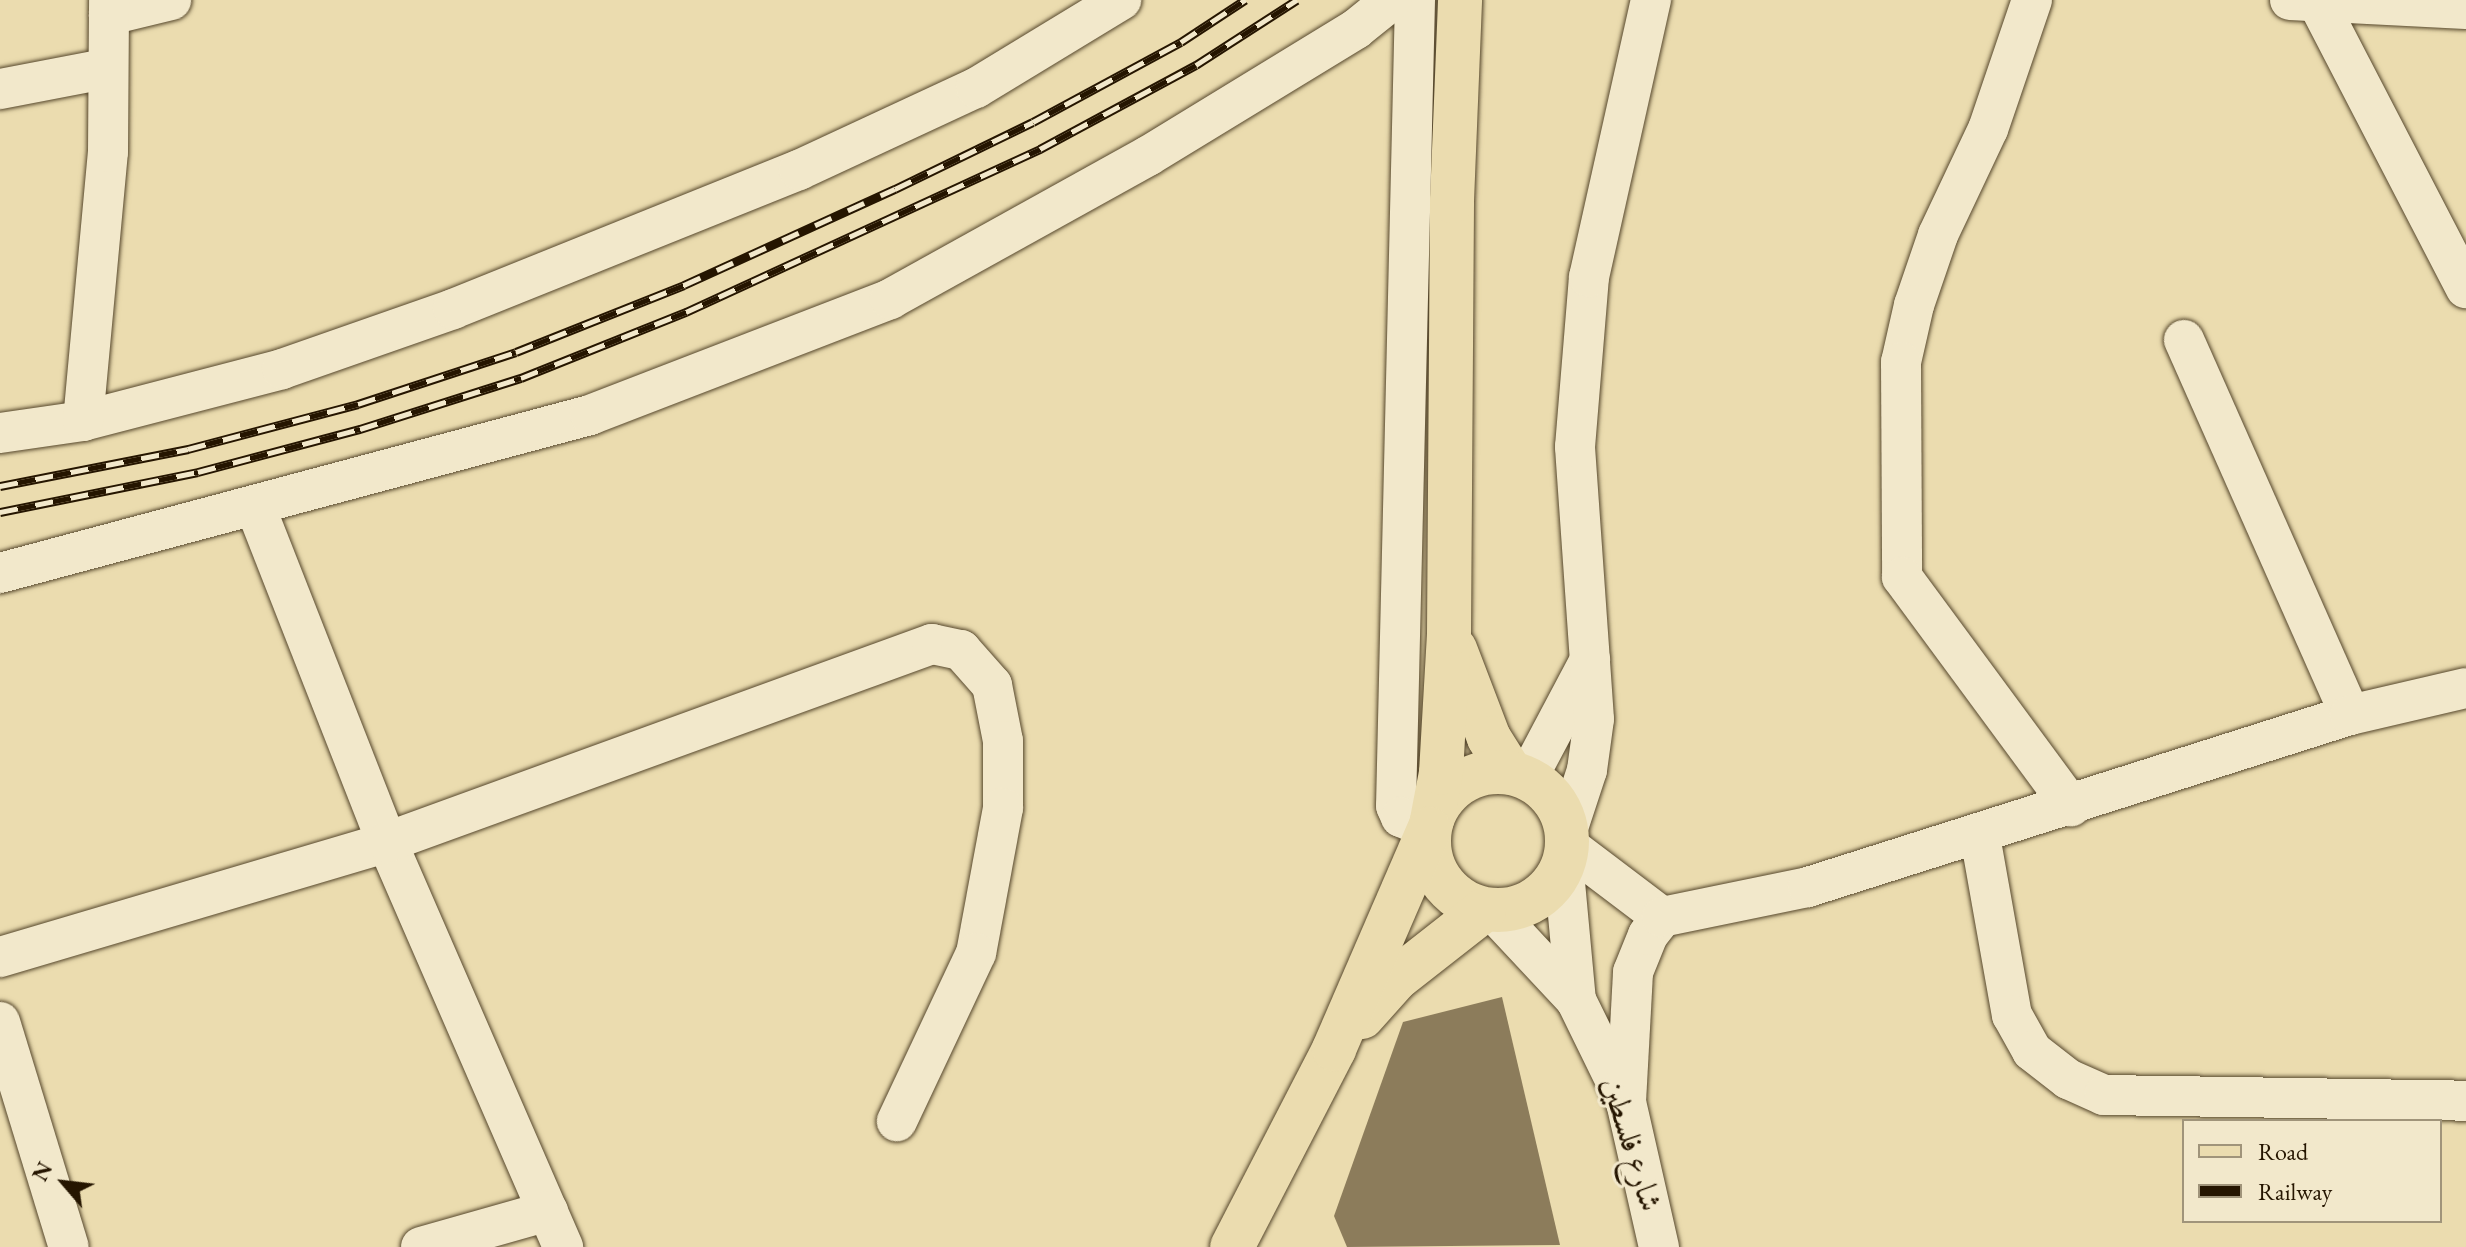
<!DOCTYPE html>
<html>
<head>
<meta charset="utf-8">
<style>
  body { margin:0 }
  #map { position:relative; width:2466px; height:1247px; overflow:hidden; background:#ebdcaf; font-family:"EB Garamond",Amiri,serif }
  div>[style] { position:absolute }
  .building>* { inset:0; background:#8c7c5b }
  .roads { filter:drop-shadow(0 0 2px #56472c) drop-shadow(0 0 2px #56472c) }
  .minor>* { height:40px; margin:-20px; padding:0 20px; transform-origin:20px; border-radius:20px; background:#f2e8cb }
  .major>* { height:44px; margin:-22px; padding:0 22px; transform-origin:22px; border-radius:22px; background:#ebdcaf }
  .major>.ring { margin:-22px; padding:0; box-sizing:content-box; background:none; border:44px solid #ebdcaf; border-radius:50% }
  .rail>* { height:9px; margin-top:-4.5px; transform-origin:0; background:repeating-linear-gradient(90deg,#f2e8cb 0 18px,#251500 0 36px); box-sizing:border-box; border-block:2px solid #251500 }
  span { translate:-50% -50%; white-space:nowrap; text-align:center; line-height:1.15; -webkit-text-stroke:6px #f2e8cb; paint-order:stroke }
  .street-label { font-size:32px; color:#251500 }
  .legend { position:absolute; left:2182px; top:1119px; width:260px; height:104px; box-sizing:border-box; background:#f2e8cb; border:2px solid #a0947a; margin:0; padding:10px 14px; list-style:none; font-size:24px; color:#251500 }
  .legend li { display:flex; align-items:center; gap:16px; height:40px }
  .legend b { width:40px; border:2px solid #a0947a }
  .north { position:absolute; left:24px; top:1143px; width:80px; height:80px; -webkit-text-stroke:6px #f2e8cb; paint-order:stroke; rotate:298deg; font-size:22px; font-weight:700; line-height:32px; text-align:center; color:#251500 }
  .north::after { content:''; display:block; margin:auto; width:28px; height:36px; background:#251500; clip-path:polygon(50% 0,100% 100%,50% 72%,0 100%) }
</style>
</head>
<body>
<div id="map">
  <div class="building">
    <div style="clip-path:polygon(1502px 997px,1560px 1245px,1347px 1247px,1334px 1216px,1403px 1022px)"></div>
  </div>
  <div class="roads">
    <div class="minor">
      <div style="left:1415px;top:0;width:806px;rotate:91.35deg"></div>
      <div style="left:1396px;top:806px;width:12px;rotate:66deg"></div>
      <div style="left:1401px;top:817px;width:30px;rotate:23deg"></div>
      <div style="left:2032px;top:0;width:136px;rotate:108.8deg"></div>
      <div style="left:1988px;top:129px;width:117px;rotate:115.3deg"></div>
      <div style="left:1938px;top:235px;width:74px;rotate:108.9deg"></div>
      <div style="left:1914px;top:305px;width:58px;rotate:102.8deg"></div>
      <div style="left:1901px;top:362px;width:215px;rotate:89.7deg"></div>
      <div style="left:1902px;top:577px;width:285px;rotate:53.6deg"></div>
      <div style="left:2290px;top:0;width:176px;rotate:2.9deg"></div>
      <div style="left:2319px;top:5px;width:319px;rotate:62.6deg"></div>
      <div style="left:109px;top:15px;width:64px;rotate:-13.6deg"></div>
      <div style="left:0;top:89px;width:107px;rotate:-10.8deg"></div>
      <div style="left:2184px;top:340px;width:410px;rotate:66.1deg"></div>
      <div style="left:83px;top:421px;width:206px;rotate:-14.6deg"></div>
      <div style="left:282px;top:369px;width:181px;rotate:-19.3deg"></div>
      <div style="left:453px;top:309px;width:373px;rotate:-21.9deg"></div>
      <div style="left:799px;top:170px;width:195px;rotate:-24.9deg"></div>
      <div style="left:976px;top:88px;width:170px;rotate:-31.3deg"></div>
      <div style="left:0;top:433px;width:84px;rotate:-8.2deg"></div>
      <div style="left:83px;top:421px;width:270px;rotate:-84.7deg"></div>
      <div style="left:108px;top:152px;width:152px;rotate:-89.6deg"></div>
      <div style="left:255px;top:506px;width:361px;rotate:68.6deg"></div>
      <div style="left:387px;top:842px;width:442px;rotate:66.5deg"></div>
      <div style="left:0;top:573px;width:611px;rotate:-14.99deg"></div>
      <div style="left:590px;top:415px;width:322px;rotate:-21.1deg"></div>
      <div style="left:890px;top:299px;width:295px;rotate:-29deg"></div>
      <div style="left:1148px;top:156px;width:244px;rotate:-31.4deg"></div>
      <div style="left:1356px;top:29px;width:46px;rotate:-38.9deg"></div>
      <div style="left:1527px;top:779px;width:135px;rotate:-62.1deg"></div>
      <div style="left:1566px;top:834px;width:67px;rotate:-71.8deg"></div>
      <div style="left:1587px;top:770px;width:51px;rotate:-82.2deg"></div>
      <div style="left:1594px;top:719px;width:273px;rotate:-94deg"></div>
      <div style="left:1575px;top:447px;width:171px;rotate:-85.3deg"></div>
      <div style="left:1589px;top:277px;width:284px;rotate:-77.4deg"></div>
      <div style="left:1980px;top:836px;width:182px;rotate:79.9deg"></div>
      <div style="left:2012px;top:1015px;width:41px;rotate:60.9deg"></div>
      <div style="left:2032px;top:1051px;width:46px;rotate:37.9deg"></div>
      <div style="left:2068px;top:1079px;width:39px;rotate:24deg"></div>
      <div style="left:2104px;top:1095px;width:362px;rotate:0.9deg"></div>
      <div style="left:1568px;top:846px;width:118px;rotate:37.1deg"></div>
      <div style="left:1563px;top:861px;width:140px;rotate:84.7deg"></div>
      <div style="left:1493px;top:911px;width:122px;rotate:47deg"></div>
      <div style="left:1576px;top:1000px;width:114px;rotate:63.9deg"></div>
      <div style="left:1626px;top:1102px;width:149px;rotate:77.2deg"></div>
      <div style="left:0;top:957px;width:404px;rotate:-16.5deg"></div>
      <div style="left:387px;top:842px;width:580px;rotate:-19.97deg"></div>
      <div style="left:932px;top:644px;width:30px;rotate:12deg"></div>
      <div style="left:961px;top:650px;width:47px;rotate:48.5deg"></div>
      <div style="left:992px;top:685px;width:57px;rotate:78.9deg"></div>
      <div style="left:1003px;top:741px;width:67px;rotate:90deg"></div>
      <div style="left:1003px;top:808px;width:147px;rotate:100.5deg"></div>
      <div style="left:976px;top:953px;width:186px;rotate:115.2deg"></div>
      <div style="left:0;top:1022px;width:235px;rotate:73deg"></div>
      <div style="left:1626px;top:1102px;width:130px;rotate:-86.9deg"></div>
      <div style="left:1633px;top:972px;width:40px;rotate:-68deg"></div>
      <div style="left:1648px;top:935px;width:23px;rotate:-52deg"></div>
      <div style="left:1662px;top:917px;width:149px;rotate:-11.6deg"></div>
      <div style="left:1808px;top:887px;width:569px;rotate:-17.61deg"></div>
      <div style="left:2350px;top:715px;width:119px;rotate:-13.1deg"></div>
      <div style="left:421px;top:1247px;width:132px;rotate:-15.8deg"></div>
    </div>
    <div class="major">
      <div style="left:1455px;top:649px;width:95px;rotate:69.1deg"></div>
      <div style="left:1489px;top:738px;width:41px;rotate:57.8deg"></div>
      <div class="ring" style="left:1429px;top:772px;width:94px;height:94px"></div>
      <div style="left:1432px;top:820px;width:48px;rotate:-79.2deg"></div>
      <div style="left:1441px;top:773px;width:139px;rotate:-86.7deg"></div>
      <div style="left:1449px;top:634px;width:433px;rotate:-89.6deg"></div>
      <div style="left:1452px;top:201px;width:201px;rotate:-87.7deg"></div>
      <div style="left:1362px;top:1017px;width:51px;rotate:-48.2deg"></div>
      <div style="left:1396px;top:979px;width:112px;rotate:-38.1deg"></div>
      <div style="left:1232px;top:1247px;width:223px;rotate:-62.7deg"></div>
      <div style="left:1334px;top:1049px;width:240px;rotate:-66.6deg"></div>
    </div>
  </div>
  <div class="rail">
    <div style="left:0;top:486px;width:192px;rotate:-11.1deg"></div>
    <div style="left:188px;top:449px;width:176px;rotate:-14.8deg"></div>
    <div style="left:358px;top:404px;width:166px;rotate:-18.2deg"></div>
    <div style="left:516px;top:352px;width:181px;rotate:-21.7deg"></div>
    <div style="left:684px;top:285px;width:232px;rotate:-24.5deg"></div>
    <div style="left:895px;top:189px;width:153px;rotate:-25.9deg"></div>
    <div style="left:1033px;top:122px;width:168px;rotate:-28.4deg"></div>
    <div style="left:1181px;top:42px;width:77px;rotate:-33.3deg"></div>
    <div style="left:0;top:512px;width:202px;rotate:-11.4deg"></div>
    <div style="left:198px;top:472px;width:168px;rotate:-14.9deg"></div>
    <div style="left:360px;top:429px;width:169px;rotate:-17.6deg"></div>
    <div style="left:521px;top:378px;width:178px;rotate:-21.8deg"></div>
    <div style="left:686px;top:312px;width:390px;rotate:-24.7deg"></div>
    <div style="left:1040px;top:149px;width:177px;rotate:-28.3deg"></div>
    <div style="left:1196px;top:65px;width:120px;rotate:-32.8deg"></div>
  </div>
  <div class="street-label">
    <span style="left:1632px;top:1144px;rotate:73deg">شارع فلسطين</span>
  </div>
  <ul class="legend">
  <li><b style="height:10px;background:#ebdcaf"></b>Road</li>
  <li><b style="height:10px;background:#251500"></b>Railway</li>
  </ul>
  <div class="north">N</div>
</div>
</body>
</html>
